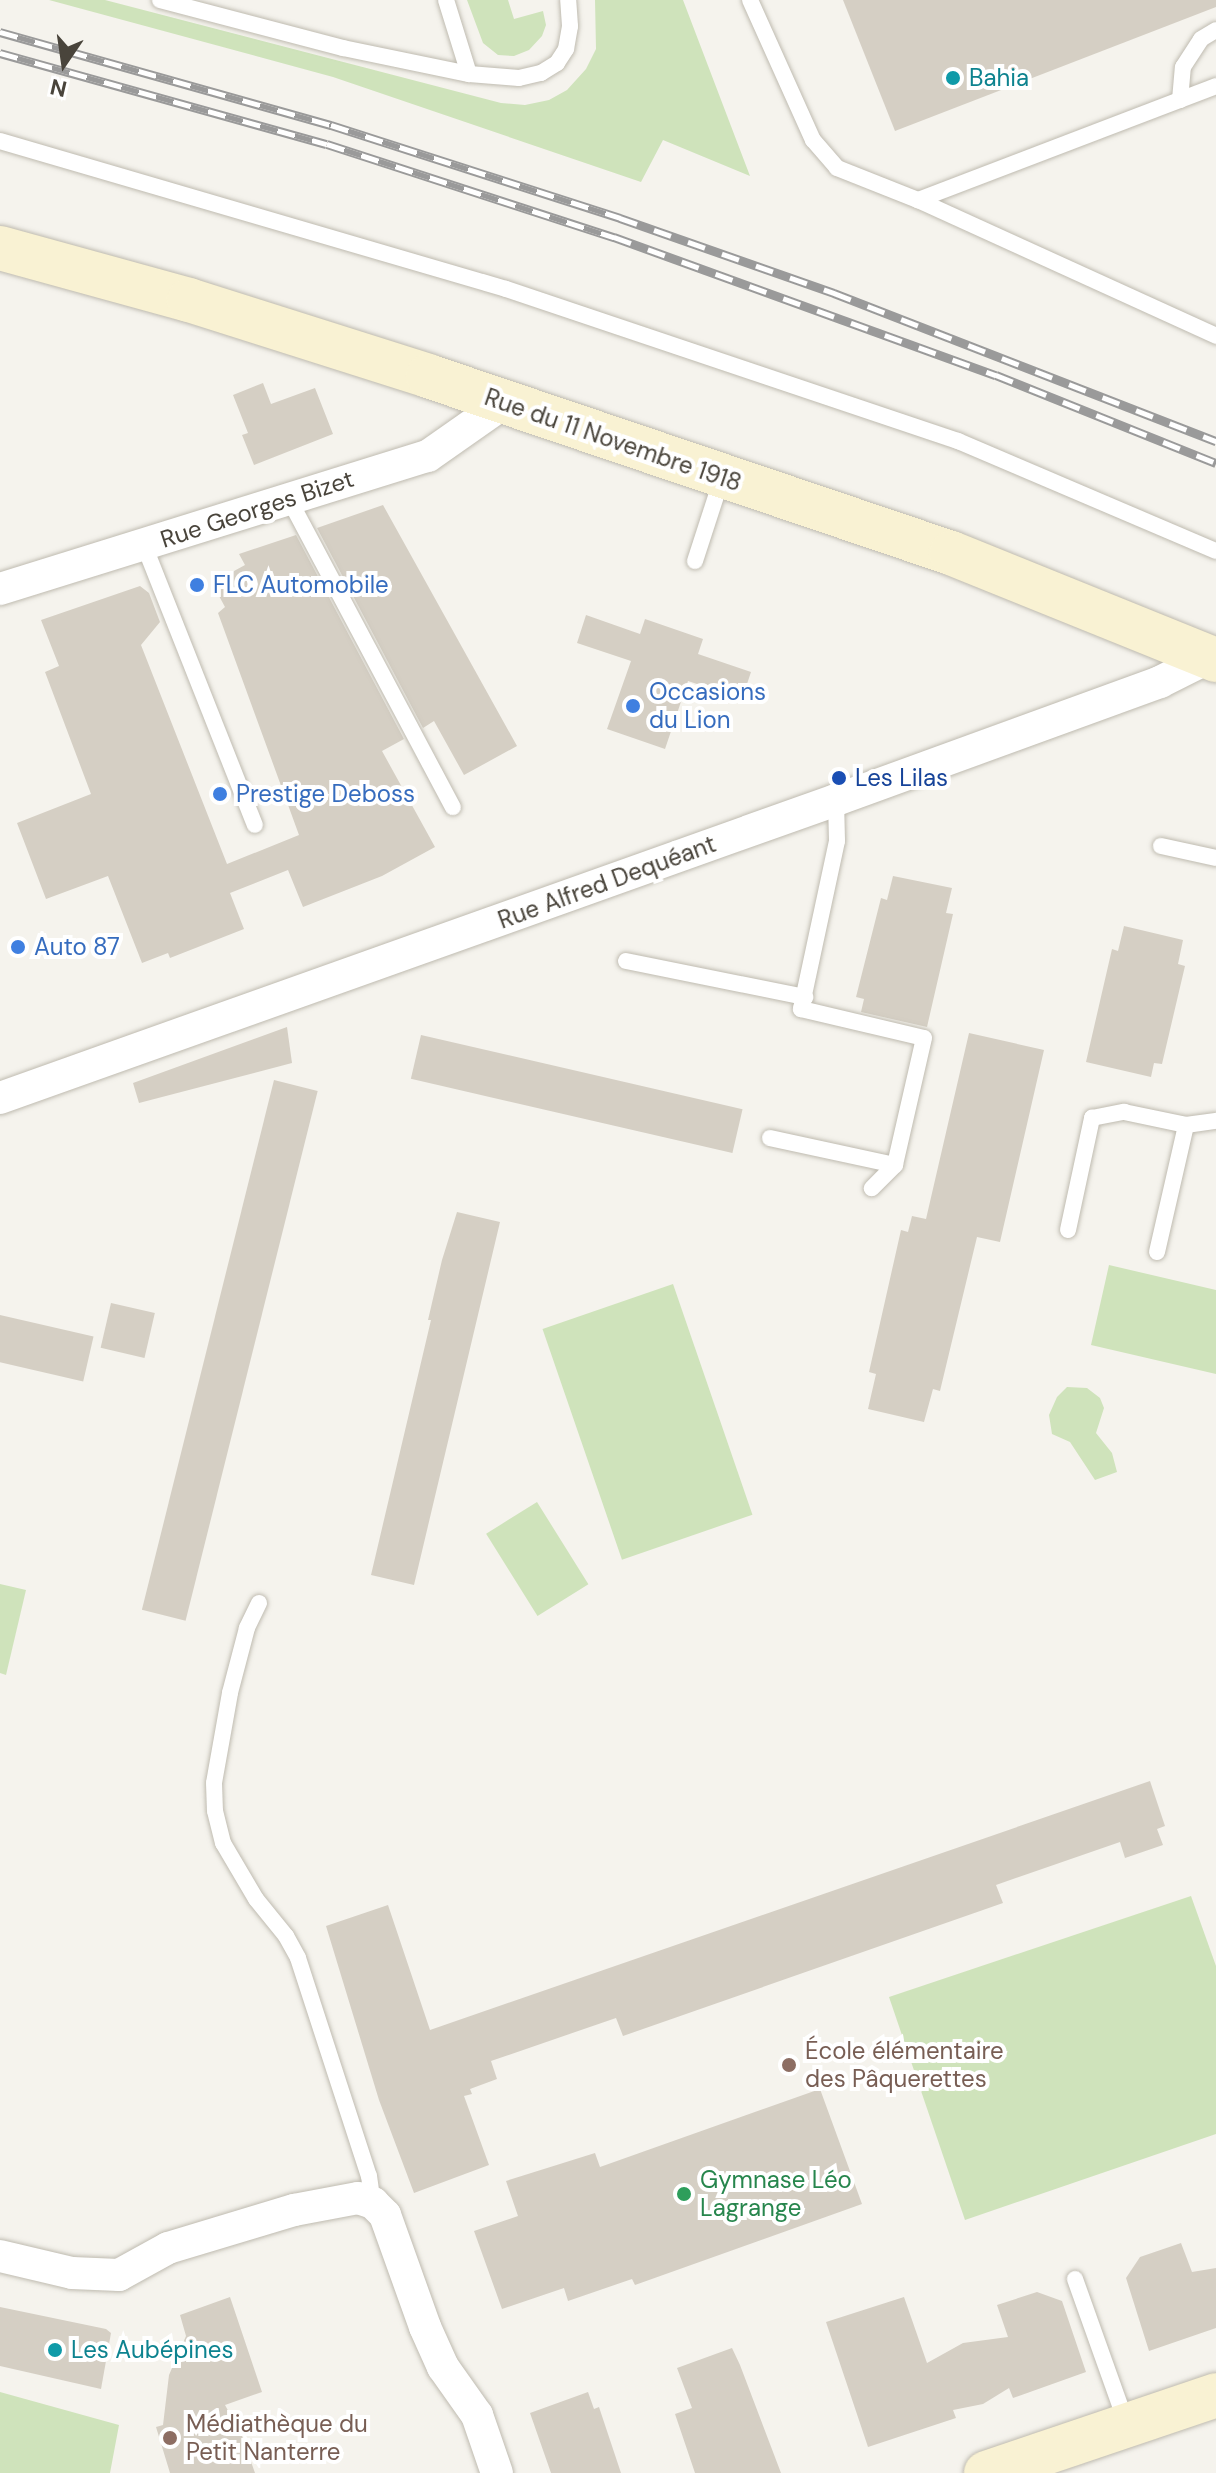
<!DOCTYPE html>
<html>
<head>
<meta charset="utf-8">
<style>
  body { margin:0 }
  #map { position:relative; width:1216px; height:2473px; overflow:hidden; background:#f5f3ed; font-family:"DM Sans",sans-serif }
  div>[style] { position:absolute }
  .green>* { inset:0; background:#cfe3bb; transform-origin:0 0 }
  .building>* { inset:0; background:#d5cfc4; transform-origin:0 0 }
  .roads { filter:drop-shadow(0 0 2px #bfbbb0) drop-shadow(0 0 2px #bfbbb0) }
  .lane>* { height:16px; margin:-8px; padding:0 8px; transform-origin:8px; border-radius:8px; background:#fff }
  .street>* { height:32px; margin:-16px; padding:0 16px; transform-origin:16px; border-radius:16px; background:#fff }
  .secondary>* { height:44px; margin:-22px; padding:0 22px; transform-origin:22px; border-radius:22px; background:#f9f2d3 }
  .rail>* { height:9px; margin-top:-4.5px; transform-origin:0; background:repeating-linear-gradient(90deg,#fff 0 18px,#9a9a9a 0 36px); box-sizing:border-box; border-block:2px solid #9a9a9a }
  .dots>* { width:22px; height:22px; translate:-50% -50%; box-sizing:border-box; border:4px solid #fff; border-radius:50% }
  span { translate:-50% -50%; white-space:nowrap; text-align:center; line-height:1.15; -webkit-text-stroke:8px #fff; paint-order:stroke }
  .culture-label { font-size:24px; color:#0d838f }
  .left { translate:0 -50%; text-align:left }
  .street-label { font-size:24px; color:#49443b }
  .shop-label { font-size:24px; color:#366cbe }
  .transit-label { font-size:24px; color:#164399 }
  .education-label { font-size:24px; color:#785e54 }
  .leisure-label { font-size:24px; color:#27864d }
  .north { position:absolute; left:24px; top:24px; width:80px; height:80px; -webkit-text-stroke:6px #fff; paint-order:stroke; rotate:193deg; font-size:22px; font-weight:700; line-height:32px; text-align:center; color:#49443b }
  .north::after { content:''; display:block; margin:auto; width:28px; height:36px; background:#49443b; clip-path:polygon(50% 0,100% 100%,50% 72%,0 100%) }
</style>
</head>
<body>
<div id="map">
  <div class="green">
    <div style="clip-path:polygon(49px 0,105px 0,501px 103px,525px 105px,549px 100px,567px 90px,586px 69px,596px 49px,595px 0,683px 0,750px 176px,663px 140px,641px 182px,333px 77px)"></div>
    <div style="clip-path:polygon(467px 0,508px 0,514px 19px,543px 11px,546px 25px,542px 36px,529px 50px,514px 56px,498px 55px,483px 43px)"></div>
    <div style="clip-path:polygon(1109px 1265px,1216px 1290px,1216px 1374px,1091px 1345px)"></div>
    <div style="left:673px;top:1284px;width:244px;height:138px;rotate:71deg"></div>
    <div style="clip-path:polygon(1067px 1387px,1087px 1388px,1100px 1398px,1104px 1408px,1096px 1433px,1112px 1453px,1117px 1472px,1095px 1480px,1070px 1442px,1052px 1434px,1049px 1415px,1057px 1397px)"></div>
    <div style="left:537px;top:1502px;width:97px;height:60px;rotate:58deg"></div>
    <div style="clip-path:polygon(0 1584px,26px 1590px,6px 1675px,0 1673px)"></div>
    <div style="clip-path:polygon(1191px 1896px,1216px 1966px,1216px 2134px,965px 2220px,889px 1997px)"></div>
    <div style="clip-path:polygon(0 2392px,119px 2425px,110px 2473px,0 2473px)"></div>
  </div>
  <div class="building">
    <div style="clip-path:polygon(843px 0,1216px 0,1216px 7px,895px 131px)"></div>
    <div style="clip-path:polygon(263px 383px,271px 404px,315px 388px,333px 434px,254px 465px,242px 435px,248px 433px,233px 395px)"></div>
    <div style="clip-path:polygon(383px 505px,517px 746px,464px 775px,434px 721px,423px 728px,317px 528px)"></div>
    <div style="clip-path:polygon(296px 535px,404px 739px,382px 751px,435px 847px,382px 876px,303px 907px,288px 870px,230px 893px,244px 929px,170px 958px,168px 953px,142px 963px,108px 876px,46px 899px,17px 823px,91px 794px,45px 672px,59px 666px,41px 620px,140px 586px,149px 593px,160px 622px,141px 645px,227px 864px,299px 835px,218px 613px,225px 607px,212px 583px,245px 565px,239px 554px)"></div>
    <div style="clip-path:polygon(586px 615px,640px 634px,645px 619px,703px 639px,698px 654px,751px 672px,742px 699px,688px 681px,665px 749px,607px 729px,631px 661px,577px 643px)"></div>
    <div style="clip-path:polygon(893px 876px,952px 888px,946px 913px,953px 914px,927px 1027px,861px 1012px,864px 999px,856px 997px,881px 898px,887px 900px)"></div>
    <div style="clip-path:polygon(1124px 926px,1183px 940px,1178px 964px,1185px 966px,1162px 1064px,1154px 1063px,1151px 1077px,1086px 1062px,1112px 949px,1118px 951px)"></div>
    <div style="clip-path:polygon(287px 1027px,292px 1063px,139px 1103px,133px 1083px)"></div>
    <div style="clip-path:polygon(969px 1033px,1044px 1050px,1000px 1242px,977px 1237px,940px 1391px,933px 1389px,924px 1422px,868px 1409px,876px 1374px,869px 1372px,901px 1230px,908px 1232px,912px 1216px,926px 1219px)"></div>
    <div style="left:421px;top:1035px;width:330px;height:45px;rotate:13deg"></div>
    <div style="left:274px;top:1080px;width:45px;height:546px;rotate:14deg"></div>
    <div style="clip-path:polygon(457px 1212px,500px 1222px,414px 1585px,371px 1575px,431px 1320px,428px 1320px,442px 1260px)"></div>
    <div style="left:111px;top:1303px;width:45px;height:46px;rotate:13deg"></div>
    <div style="left:0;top:1315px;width:96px;height:46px;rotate:13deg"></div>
    <div style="clip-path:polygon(1150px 1781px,1165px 1826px,1157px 1829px,1163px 1845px,1125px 1858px,1120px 1842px,996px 1885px,1003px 1903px,623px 2036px,616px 2018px,491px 2061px,497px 2079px,470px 2089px,472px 2094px,464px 2096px,489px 2165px,414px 2193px,379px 2100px,326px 1926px,388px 1905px,430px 2030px)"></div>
    <div style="clip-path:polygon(820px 2089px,862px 2204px,635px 2285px,632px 2279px,568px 2301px,564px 2288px,502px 2309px,474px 2231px,518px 2216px,506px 2181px,595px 2153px,600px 2167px)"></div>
    <div style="clip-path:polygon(1181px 2243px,1192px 2272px,1216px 2268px,1216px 2328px,1149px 2351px,1126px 2278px,1140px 2257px)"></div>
    <div style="clip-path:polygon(1037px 2292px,1062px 2301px,1086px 2372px,1013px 2398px,1009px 2388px,983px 2404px,953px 2410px,956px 2418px,868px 2447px,826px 2322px,904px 2297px,927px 2363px,963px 2343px,1008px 2337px,997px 2305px)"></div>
    <div style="clip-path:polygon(230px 2297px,262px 2392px,225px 2405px,242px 2436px,255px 2473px,170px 2473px,156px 2427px,163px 2425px,169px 2375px,186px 2336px,180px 2315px)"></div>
    <div style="clip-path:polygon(0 2307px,106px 2329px,111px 2333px,101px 2389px,0 2366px)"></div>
    <div style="clip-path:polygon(732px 2348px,740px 2365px,781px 2473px,695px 2473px,675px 2414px,692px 2408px,677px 2368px)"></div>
    <div style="clip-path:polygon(588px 2392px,594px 2409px,599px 2407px,621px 2473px,551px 2473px,530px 2413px)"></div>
  </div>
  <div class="roads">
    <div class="lane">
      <div style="left:160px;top:0;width:189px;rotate:14.7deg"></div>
      <div style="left:343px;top:48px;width:129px;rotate:11.7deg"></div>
      <div style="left:469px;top:74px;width:50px;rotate:4.6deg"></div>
      <div style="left:519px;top:78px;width:23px;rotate:-13deg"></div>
      <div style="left:541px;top:73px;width:19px;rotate:-32deg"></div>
      <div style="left:557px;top:63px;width:17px;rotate:-57deg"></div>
      <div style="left:566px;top:49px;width:23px;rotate:-80deg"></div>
      <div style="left:570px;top:26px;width:26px;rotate:-94deg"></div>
      <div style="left:446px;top:0;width:77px;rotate:72.7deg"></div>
      <div style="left:750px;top:0;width:154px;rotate:65.8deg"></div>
      <div style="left:813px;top:140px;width:37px;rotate:49deg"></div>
      <div style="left:837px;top:168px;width:87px;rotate:21.6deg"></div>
      <div style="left:918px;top:200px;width:328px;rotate:24.5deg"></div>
      <div style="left:1180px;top:100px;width:33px;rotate:-85deg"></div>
      <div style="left:1183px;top:67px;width:33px;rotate:-57deg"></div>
      <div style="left:1201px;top:39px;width:17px;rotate:-31deg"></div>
      <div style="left:0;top:141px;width:527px;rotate:16.3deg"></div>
      <div style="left:506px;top:289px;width:477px;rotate:18.6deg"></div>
      <div style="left:958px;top:441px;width:280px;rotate:23.1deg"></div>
      <div style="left:918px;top:200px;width:319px;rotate:-20.9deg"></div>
      <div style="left:289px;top:499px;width:349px;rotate:62deg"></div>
      <div style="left:144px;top:545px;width:301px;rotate:68.4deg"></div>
      <div style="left:695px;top:561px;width:87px;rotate:-72deg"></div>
      <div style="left:836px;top:800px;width:41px;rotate:88.6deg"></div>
      <div style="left:837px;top:841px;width:172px;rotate:102.1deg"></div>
      <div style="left:801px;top:1009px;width:126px;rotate:13.3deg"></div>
      <div style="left:924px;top:1038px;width:130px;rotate:102.9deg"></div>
      <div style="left:895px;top:1165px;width:33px;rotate:135deg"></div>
      <div style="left:1161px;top:846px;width:56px;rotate:12.3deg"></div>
      <div style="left:626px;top:961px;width:183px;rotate:11.4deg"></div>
      <div style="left:770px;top:1138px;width:128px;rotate:12.2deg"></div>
      <div style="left:1068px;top:1230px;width:115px;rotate:-77.9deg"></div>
      <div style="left:1092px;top:1118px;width:33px;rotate:-11deg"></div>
      <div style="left:1124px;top:1112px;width:63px;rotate:11.8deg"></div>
      <div style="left:1186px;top:1125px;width:30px;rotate:-8deg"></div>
      <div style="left:1157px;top:1252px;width:130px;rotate:-77.1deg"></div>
      <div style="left:259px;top:1603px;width:28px;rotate:116deg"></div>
      <div style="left:247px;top:1628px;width:67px;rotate:104.7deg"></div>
      <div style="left:230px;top:1693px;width:91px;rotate:100.1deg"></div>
      <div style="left:214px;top:1783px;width:28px;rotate:88deg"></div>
      <div style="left:215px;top:1811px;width:33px;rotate:76deg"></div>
      <div style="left:223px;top:1843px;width:65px;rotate:59.5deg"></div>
      <div style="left:256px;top:1899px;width:48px;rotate:51deg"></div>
      <div style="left:286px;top:1936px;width:25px;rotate:61deg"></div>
      <div style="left:298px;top:1958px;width:229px;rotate:72deg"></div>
      <div style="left:369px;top:2176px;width:27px;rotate:82deg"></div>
      <div style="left:1075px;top:2279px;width:155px;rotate:70.4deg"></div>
    </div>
    <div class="street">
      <div style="left:0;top:589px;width:448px;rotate:-17.3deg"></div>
      <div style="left:428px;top:456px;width:90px;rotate:-35.1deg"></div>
      <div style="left:0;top:1098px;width:888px;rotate:-19.62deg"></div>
      <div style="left:836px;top:800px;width:345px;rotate:-20deg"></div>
      <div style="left:1160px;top:682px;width:56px;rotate:-26.6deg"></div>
      <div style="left:0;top:2256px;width:74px;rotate:13.3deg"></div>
      <div style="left:72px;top:2273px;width:47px;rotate:2.4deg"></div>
      <div style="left:119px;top:2275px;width:56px;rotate:-28.9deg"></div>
      <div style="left:168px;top:2248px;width:132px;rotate:-16.8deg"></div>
      <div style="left:294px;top:2210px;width:65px;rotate:-10.6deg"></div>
      <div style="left:358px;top:2198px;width:16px;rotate:18deg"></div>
      <div style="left:373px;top:2203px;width:17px;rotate:45deg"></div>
      <div style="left:385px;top:2215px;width:119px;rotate:70.3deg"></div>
      <div style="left:425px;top:2327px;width:44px;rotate:65.8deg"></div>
      <div style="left:443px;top:2367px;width:59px;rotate:54.7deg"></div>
      <div style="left:477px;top:2415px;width:61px;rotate:71deg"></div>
    </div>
    <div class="secondary">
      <div style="left:0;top:248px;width:196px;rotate:15.4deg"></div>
      <div style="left:189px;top:300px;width:251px;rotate:17.6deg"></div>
      <div style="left:428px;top:376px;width:552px;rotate:18.7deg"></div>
      <div style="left:951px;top:553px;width:286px;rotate:22deg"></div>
      <div style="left:986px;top:2473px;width:243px;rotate:-18.7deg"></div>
    </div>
  </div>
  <div class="rail">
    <div style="left:0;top:32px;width:344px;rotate:15.7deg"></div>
    <div style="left:331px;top:125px;width:304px;rotate:17.8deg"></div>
    <div style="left:620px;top:218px;width:227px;rotate:19.3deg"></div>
    <div style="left:834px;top:293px;width:410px;rotate:21.2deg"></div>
    <div style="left:0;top:53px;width:339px;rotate:15.6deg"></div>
    <div style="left:327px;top:144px;width:302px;rotate:18deg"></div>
    <div style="left:614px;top:237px;width:406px;rotate:19.9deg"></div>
    <div style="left:996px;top:375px;width:237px;rotate:21.8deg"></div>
  </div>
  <div class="dots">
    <div style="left:953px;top:78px;background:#0f9aa8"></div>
    <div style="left:197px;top:585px;background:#3f7fe0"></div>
    <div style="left:633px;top:706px;background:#3f7fe0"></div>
    <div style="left:839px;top:778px;background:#1a4fb4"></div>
    <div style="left:220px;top:794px;background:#3f7fe0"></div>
    <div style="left:18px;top:947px;background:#3f7fe0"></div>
    <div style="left:789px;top:2065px;background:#8d6e63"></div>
    <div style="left:684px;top:2194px;background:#2e9e5b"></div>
    <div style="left:55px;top:2350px;background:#0f9aa8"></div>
    <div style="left:170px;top:2438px;background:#8d6e63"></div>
  </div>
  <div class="culture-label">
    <span class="left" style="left:969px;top:78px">Bahia</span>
    <span class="left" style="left:71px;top:2350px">Les Aubépines</span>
  </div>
  <div class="street-label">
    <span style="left:613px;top:440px;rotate:19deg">Rue du 11 Novembre 1918</span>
    <span style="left:257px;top:509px;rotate:-18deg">Rue Georges Bizet</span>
    <span style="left:607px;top:882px;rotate:-20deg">Rue Alfred Dequéant</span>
  </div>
  <div class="shop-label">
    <span class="left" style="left:213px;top:585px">FLC Automobile</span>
    <span class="left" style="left:649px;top:706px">Occasions<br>du Lion</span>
    <span class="left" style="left:236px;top:794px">Prestige Deboss</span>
    <span class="left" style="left:34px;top:947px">Auto 87</span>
  </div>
  <div class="transit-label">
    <span class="left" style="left:855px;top:778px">Les Lilas</span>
  </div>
  <div class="education-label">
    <span class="left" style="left:805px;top:2065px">École élémentaire<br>des Pâquerettes</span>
    <span class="left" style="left:186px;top:2438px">Médiathèque du<br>Petit Nanterre</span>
  </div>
  <div class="leisure-label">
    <span class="left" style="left:700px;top:2194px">Gymnase Léo<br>Lagrange</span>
  </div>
  <div class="north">N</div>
</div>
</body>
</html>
